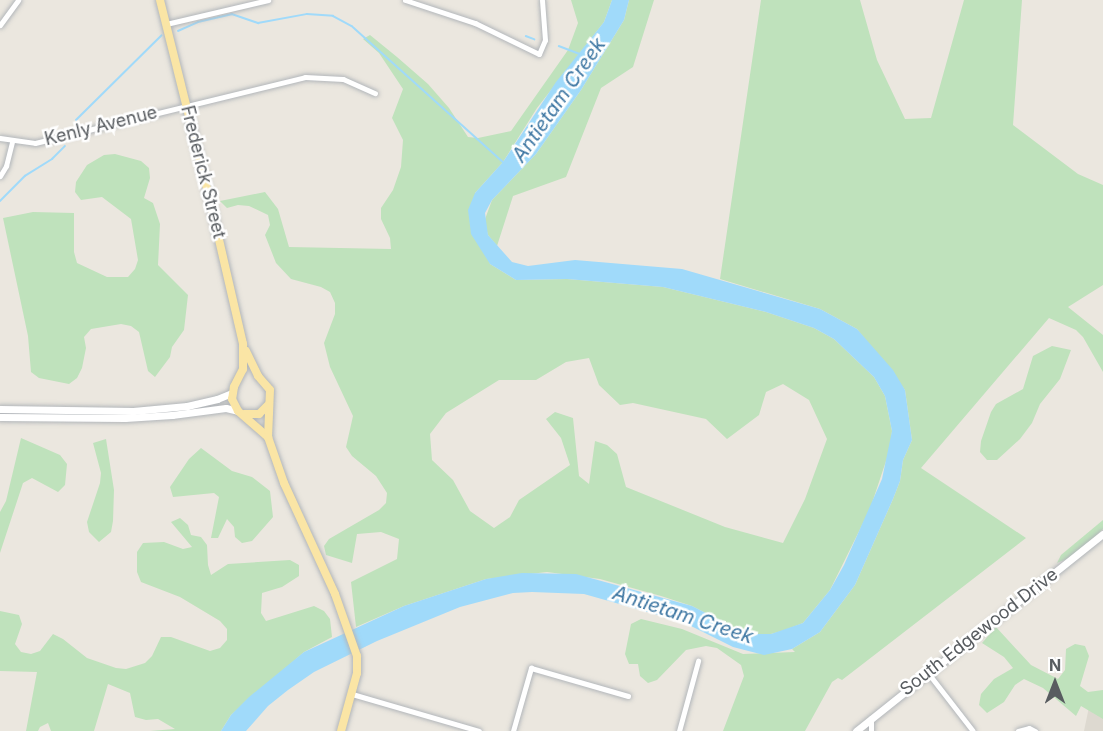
<!DOCTYPE html>
<html>
<head>
<meta charset="utf-8">
<style>
  body { margin:0 }
  #map { position:relative; width:1103px; height:731px; overflow:hidden; background:#ebe7df; font-family:Inter,sans-serif }
  div>[style] { position:absolute }
  .education>* { inset:0; background:#ddd9d0 }
  .green>* { inset:0; background:#bfe2bc }
  .water>* { inset:0; background:#a0dafa }
  .stream>* { height:1.5px; margin:-0.75px; padding:0 0.75px; transform-origin:0.75px; border-radius:0.75px; background:#a0dafa }
  .roads { filter:drop-shadow(0 0 2px #b2b6ba) drop-shadow(0 0 2px #b2b6ba) }
  .street>* { height:5px; margin:-2.5px; padding:0 2.5px; transform-origin:2.5px; border-radius:2.5px; background:#fff }
  .secondary>* { height:7px; margin:-3.5px; padding:0 3.5px; transform-origin:3.5px; border-radius:3.5px; background:#fff }
  .primary>* { height:8px; margin:-4px; padding:0 4px; transform-origin:4px; border-radius:4px; background:#fae5a5 }
  span { translate:-50% -50%; white-space:nowrap; text-align:center; line-height:1.15; -webkit-text-stroke:5px #fff; paint-order:stroke }
  .street-label { font-size:18px; color:#585c60 }
  .water-label { font-size:20px; color:#3d76a2; font-style:italic }
  .north { position:absolute; left:1025px; top:653px; width:60px; height:60px; -webkit-text-stroke:4px #fff; paint-order:stroke; rotate:0deg; font-size:16px; font-weight:700; line-height:24px; text-align:center; color:#585c60 }
  .north::after { content:''; display:block; margin:auto; width:21px; height:27px; background:#585c60; clip-path:polygon(50% 0,100% 100%,50% 72%,0 100%) }
</style>
</head>
<body>
<div id="map">
  <div class="education">
    <div style="clip-path:polygon(1089px 707px,1103px 716px,1103px 731px,1084px 731px)"></div>
  </div>
  <div class="green">
    <div style="clip-path:polygon(evenodd,571px 0,612px 0,604px 22px,537px 108px,503px 162px,475px 193px,490px 264px,516px 280px,567px 279px,663px 287px,766px 312px,814px 328px,834px 339px,874px 377px,885px 396px,892px 431px,890px 449px,870px 509px,830px 590px,803px 623px,785px 630px,771px 634px,754px 634px,735px 628px,692px 606px,661px 596px,600px 579px,547px 572px,486px 579px,404px 606px,356px 627px,351px 582px,397px 559px,399px 539px,381px 532px,357px 534px,352px 563px,326px 555px,324px 546px,329px 539px,379px 510px,386px 503px,387px 493px,376px 476px,352px 456px,346px 447px,353px 416px,330px 367px,324px 343px,335px 314px,335px 303px,330px 292px,321px 287px,291px 279px,276px 263px,265px 235px,270px 225px,268px 215px,249px 206px,238px 205px,227px 208px,220px 201px,265px 192px,278px 209px,289px 247px,391px 249px,390px 238px,381px 219px,381px 208px,393px 190px,401px 167px,403px 140px,392px 118px,403px 89px,379px 53px,363px 39px,370px 35px,397px 57px,428px 84px,449px 108px,468px 137px,478px 138px,511px 131px,568px 50px,578px 23px,571px 0,589px 358px,599px 385px,620px 405px,633px 403px,706px 419px,727px 439px,759px 415px,766px 392px,783px 384px,809px 400px,827px 439px,805px 499px,783px 543px,725px 527px,626px 487px,617px 454px,607px 445px,595px 441px,589px 484px,579px 476px,573px 418px,555px 412px,546px 419px,561px 438px,570px 465px,519px 500px,510px 517px,494px 528px,470px 511px,453px 480px,432px 460px,430px 434px,446px 413px,499px 380px,536px 380px,566px 362px,589px 358px)"></div>
    <div style="clip-path:polygon(629px 0,654px 0,633px 67px,601px 88px,566px 177px,513px 196px,497px 246px,488px 235px,484px 222px,492px 200px,536px 154px,581px 90px,624px 20px)"></div>
    <div style="clip-path:polygon(761px 0,860px 0,877px 60px,905px 119px,931px 118px,964px 0,1022px 0,1013px 125px,1078px 174px,1103px 185px,1103px 285px,1068px 307px,1103px 335px,1103px 372px,1083px 337px,1076px 330px,1049px 318px,921px 468px,1026px 538px,842px 680px,838px 678px,832px 682px,805px 731px,723px 731px,744px 676px,741px 665px,717px 648px,706px 646px,686px 650px,657px 680px,648px 683px,640px 676px,638px 664px,629px 664px,625px 654px,631px 624px,641px 619px,682px 629px,743px 654px,795px 652px,792px 649px,820px 632px,855px 585px,893px 499px,900px 481px,903px 460px,912px 440px,905px 390px,857px 329px,820px 309px,720px 279px)"></div>
    <div style="clip-path:polygon(115px 154px,141px 161px,149px 168px,150px 178px,144px 198px,153px 203px,160px 224px,158px 265px,188px 295px,184px 330px,172px 347px,170px 357px,155px 377px,148px 371px,139px 332px,131px 326px,121px 324px,91px 329px,84px 337px,86px 348px,82px 368px,77px 378px,69px 384px,39px 378px,31px 372px,28px 336px,3px 218px,33px 212px,74px 213px,74px 252px,77px 263px,107px 277px,128px 277px,135px 269px,138px 260px,131px 219px,102px 197px,81px 200px,75px 192px,76px 182px,87px 165px,104px 155px)"></div>
    <div style="clip-path:polygon(1052px 346px,1071px 350px,1060px 379px,1040px 404px,1032px 423px,1020px 439px,997px 460px,987px 460px,980px 452px,981px 441px,991px 412px,996px 404px,1023px 389px,1033px 356px)"></div>
    <div style="clip-path:polygon(21px 438px,60px 455px,67px 464px,65px 485px,58px 492px,32px 478px,23px 483px,0 553px,0 512px,6px 501px)"></div>
    <div style="clip-path:polygon(106px 439px,114px 490px,113px 521px,111px 532px,99px 542px,89px 532px,87px 522px,100px 483px,101px 473px,93px 443px)"></div>
    <div style="clip-path:polygon(201px 448px,232px 471px,252px 477px,270px 491px,273px 517px,252px 541px,242px 543px,235px 537px,234px 527px,227px 519px,218px 538px,211px 538px,219px 497px,214px 493px,173px 497px,170px 487px,189px 459px)"></div>
    <div style="clip-path:polygon(180px 518px,188px 525px,191px 535px,201px 537px,207px 545px,208px 565px,211px 575px,228px 564px,290px 560px,299px 565px,299px 576px,282px 587px,262px 593px,261px 613px,266px 621px,314px 606px,324px 611px,330px 619px,332px 637px,304px 652px,231px 715px,221px 731px,150px 731px,175px 729px,158px 719px,146px 720px,135px 717px,130px 693px,108px 684px,94px 731px,51px 731px,48px 723px,40px 727px,38px 731px,26px 731px,37px 672px,0 671px,0 611px,19px 615px,22px 624px,15px 644px,21px 652px,31px 654px,40px 651px,53px 634px,63px 639px,87px 658px,116px 668px,126px 669px,145px 663px,152px 656px,161px 637px,171px 637px,210px 651px,220px 648px,227px 640px,227px 629px,220px 621px,180px 597px,141px 582px,137px 572px,137px 552px,143px 543px,164px 542px,183px 549px,192px 547px,171px 522px)"></div>
    <div style="clip-path:polygon(1103px 520px,1103px 529px,1074px 556px,1057px 563px,1061px 555px)"></div>
    <div style="clip-path:polygon(996px 627px,1031px 665px,1058px 679px,1065px 670px,1066px 649px,1075px 644px,1085px 646px,1089px 656px,1080px 686px,1088px 692px,1103px 690px,1103px 719px,1081px 706px,1076px 716px,1043px 688px,1024px 679px,1015px 685px,1004px 702px,987px 713px,979px 705px,981px 694px,994px 679px,1013px 668px,1004px 657px,982px 643px)"></div>
  </div>
  <div class="water">
    <div style="clip-path:polygon(612px 0,629px 0,624px 20px,581px 90px,536px 154px,492px 200px,485px 213px,488px 235px,512px 262px,528px 266px,575px 260px,682px 269px,820px 309px,857px 329px,893px 370px,905px 390px,912px 440px,903px 460px,900px 481px,893px 499px,855px 585px,820px 632px,792px 649px,764px 655px,733px 647px,683px 622px,584px 594px,532px 592px,513px 593px,460px 607px,377px 641px,314px 672px,288px 690px,268px 706px,246px 731px,221px 731px,231px 715px,249px 697px,304px 652px,404px 606px,486px 579px,522px 573px,576px 574px,692px 606px,735px 628px,754px 634px,771px 634px,803px 623px,830px 590px,844px 565px,882px 479px,892px 431px,885px 396px,874px 377px,834px 339px,814px 328px,766px 312px,663px 287px,567px 279px,516px 280px,490px 264px,471px 234px,468px 210px,475px 193px,503px 162px,556px 82px,604px 22px)"></div>
  </div>
  <div class="stream">
    <div style="left:178px;top:31px;width:22px;rotate:-24deg"></div>
    <div style="left:198px;top:22px;width:35px;rotate:-13deg"></div>
    <div style="left:232px;top:14px;width:28px;rotate:19deg"></div>
    <div style="left:258px;top:23px;width:50px;rotate:-10.4deg"></div>
    <div style="left:307px;top:14px;width:26px;rotate:4deg"></div>
    <div style="left:333px;top:16px;width:21px;rotate:28deg"></div>
    <div style="left:352px;top:26px;width:203px;rotate:42deg"></div>
    <div style="left:526px;top:36px;width:9px;rotate:21deg"></div>
    <div style="left:559px;top:46px;width:22px;rotate:21deg"></div>
    <div style="left:76px;top:120px;width:120px;rotate:-44.7deg"></div>
    <div style="left:0;top:201px;width:35px;rotate:-45deg"></div>
    <div style="left:25px;top:176px;width:32px;rotate:-32deg"></div>
    <div style="left:52px;top:159px;width:18px;rotate:-45deg"></div>
  </div>
  <div class="roads">
    <div class="street">
      <div style="left:405px;top:0;width:74px;rotate:18.2deg"></div>
      <div style="left:475px;top:23px;width:71px;rotate:25.8deg"></div>
      <div style="left:539px;top:54px;width:15px;rotate:-67deg"></div>
      <div style="left:545px;top:40px;width:40px;rotate:-94.3deg"></div>
      <div style="left:166px;top:24px;width:105px;rotate:-13.2deg"></div>
      <div style="left:0;top:25px;width:31px;rotate:-54deg"></div>
      <div style="left:0;top:138px;width:35px;rotate:8deg"></div>
      <div style="left:35px;top:143px;width:278px;rotate:-13.7deg"></div>
      <div style="left:305px;top:77px;width:38px;rotate:3deg"></div>
      <div style="left:343px;top:79px;width:35px;rotate:24deg"></div>
      <div style="left:0;top:176px;width:12px;rotate:-59deg"></div>
      <div style="left:6px;top:166px;width:25px;rotate:-76deg"></div>
      <div style="left:928px;top:673px;width:73px;rotate:52.2deg"></div>
      <div style="left:352px;top:694px;width:132px;rotate:16.2deg"></div>
      <div style="left:871px;top:718px;width:13px;rotate:90deg"></div>
      <div style="left:513px;top:731px;width:66px;rotate:-74.1deg"></div>
      <div style="left:531px;top:668px;width:101px;rotate:16.1deg"></div>
      <div style="left:679px;top:731px;width:73px;rotate:-74.8deg"></div>
      <div style="left:1018px;top:731px;width:11px;rotate:-15deg"></div>
      <div style="left:1029px;top:728px;width:7px;rotate:27deg"></div>
    </div>
    <div class="secondary">
      <div style="left:0;top:409px;width:133px;rotate:0.9deg"></div>
      <div style="left:133px;top:411px;width:54px;rotate:-5.3deg"></div>
      <div style="left:187px;top:406px;width:31px;rotate:-13deg"></div>
      <div style="left:217px;top:399px;width:16px;rotate:-22deg"></div>
      <div style="left:0;top:417px;width:125px;rotate:0.5deg"></div>
      <div style="left:125px;top:418px;width:47px;rotate:-3.7deg"></div>
      <div style="left:172px;top:415px;width:54px;rotate:-7.4deg"></div>
      <div style="left:226px;top:408px;width:12px;rotate:14deg"></div>
      <div style="left:856px;top:731px;width:316px;rotate:-38.6deg"></div>
    </div>
    <div class="primary">
      <div style="left:160px;top:0;width:211px;rotate:76deg"></div>
      <div style="left:211px;top:205px;width:143px;rotate:77deg"></div>
      <div style="left:243px;top:344px;width:25px;rotate:90deg"></div>
      <div style="left:243px;top:369px;width:20px;rotate:117deg"></div>
      <div style="left:234px;top:387px;width:12px;rotate:99deg"></div>
      <div style="left:232px;top:399px;width:13px;rotate:63deg"></div>
      <div style="left:238px;top:411px;width:40px;rotate:41deg"></div>
      <div style="left:246px;top:351px;width:28px;rotate:64deg"></div>
      <div style="left:258px;top:376px;width:18px;rotate:49deg"></div>
      <div style="left:270px;top:390px;width:47px;rotate:92.4deg"></div>
      <div style="left:268px;top:437px;width:49px;rotate:70.8deg"></div>
      <div style="left:284px;top:483px;width:122px;rotate:65.3deg"></div>
      <div style="left:335px;top:594px;width:66px;rotate:70.5deg"></div>
      <div style="left:357px;top:656px;width:17px;rotate:90deg"></div>
      <div style="left:357px;top:673px;width:60px;rotate:105.4deg"></div>
      <div style="left:244px;top:414px;width:15px"></div>
      <div style="left:259px;top:414px;width:13px;rotate:-45deg"></div>
    </div>
  </div>
  <div class="street-label">
    <span style="left:101px;top:126px;rotate:-14deg">Kenly Avenue</span>
    <span style="left:203px;top:172px;rotate:76deg">Frederick Street</span>
    <span style="left:979px;top:632px;rotate:-38deg">South Edgewood Drive</span>
  </div>
  <div class="water-label">
    <span style="left:559px;top:100px;rotate:-55deg">Antietam Creek</span>
    <span style="left:683px;top:615px;rotate:18deg">Antietam Creek</span>
  </div>
  <div class="north">N</div>
</div>
</body>
</html>
